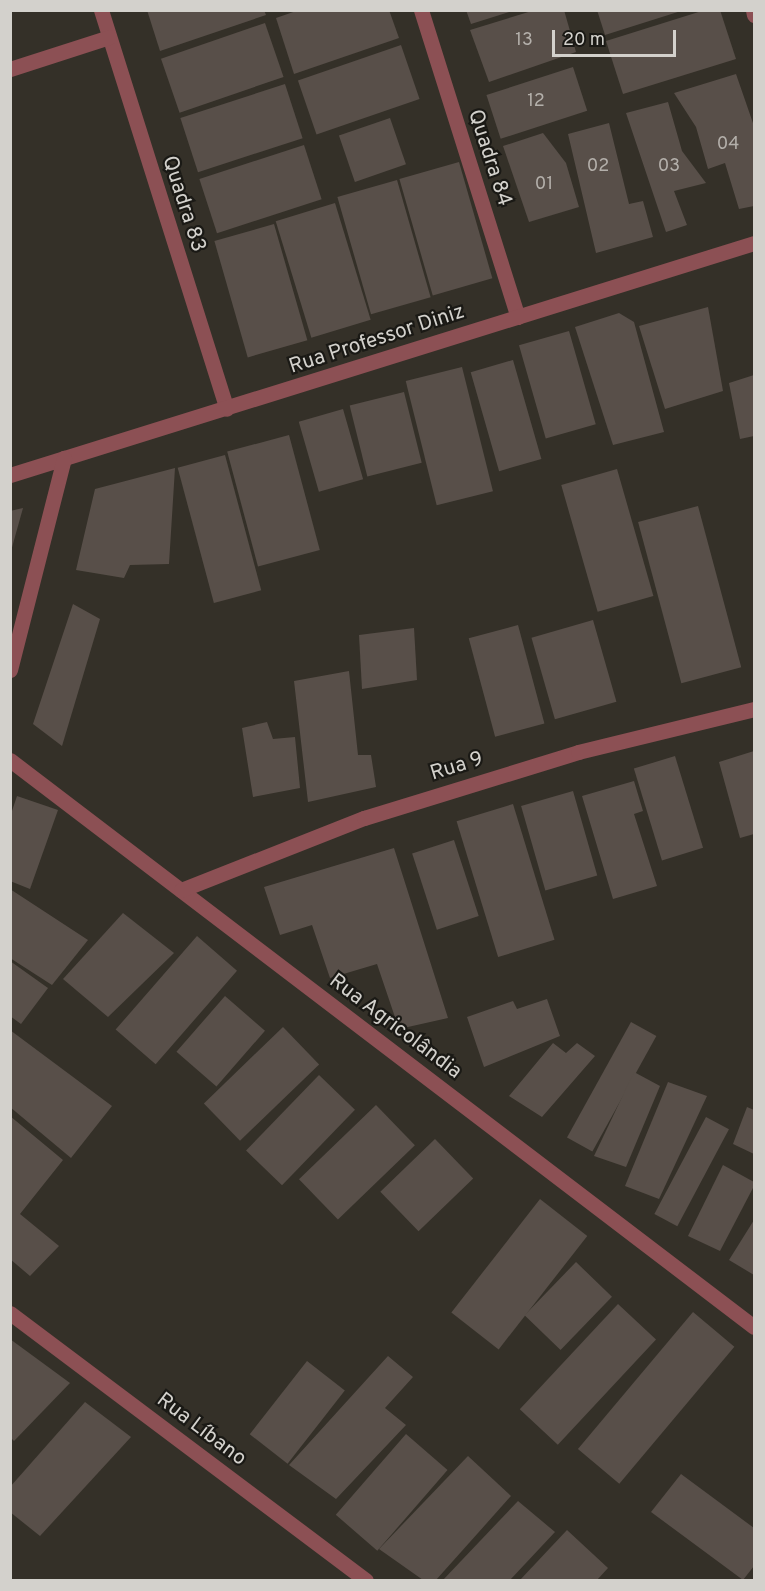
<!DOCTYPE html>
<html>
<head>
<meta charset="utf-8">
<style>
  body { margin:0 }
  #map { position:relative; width:765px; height:1591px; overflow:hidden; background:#343028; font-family:Overpass,sans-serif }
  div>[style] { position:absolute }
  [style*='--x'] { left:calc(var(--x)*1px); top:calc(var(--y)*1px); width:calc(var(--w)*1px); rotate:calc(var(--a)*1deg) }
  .building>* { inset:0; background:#584f49; transform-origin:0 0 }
  .minor>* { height:15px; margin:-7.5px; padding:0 7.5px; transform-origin:7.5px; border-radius:7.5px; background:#8c5054 }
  span { translate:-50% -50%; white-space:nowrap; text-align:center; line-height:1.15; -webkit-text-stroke:4.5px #1a1915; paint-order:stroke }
  .number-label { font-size:18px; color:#b4b0ab }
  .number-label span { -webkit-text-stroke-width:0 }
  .street-label { font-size:21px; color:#d3d1cc }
  .frame { position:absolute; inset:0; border:12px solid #d3d1cc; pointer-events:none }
  .scale { position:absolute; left:552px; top:30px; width:124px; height:27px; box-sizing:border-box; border:3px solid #d3d1cc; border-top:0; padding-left:8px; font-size:18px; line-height:21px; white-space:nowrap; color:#d3d1cc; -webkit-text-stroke:4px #1a1915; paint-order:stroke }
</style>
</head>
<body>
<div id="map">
  <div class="building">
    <div style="clip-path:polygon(147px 10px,264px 10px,266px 15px,160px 51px)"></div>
    <div style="clip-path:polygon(299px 10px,389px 10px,399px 38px,294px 74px,276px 18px)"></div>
    <div style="clip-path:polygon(466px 10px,512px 10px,512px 11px,471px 24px)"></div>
    <div style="clip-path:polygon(535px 10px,564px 10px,576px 52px,489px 82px,470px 30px)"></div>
    <div style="clip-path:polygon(597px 10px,681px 10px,681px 11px,605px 35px)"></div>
    <div style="clip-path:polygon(705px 10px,720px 10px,736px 59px,623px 94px,606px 41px)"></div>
    <div style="left:265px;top:23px;width:57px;height:110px;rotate:71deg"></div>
    <div style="left:401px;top:45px;width:57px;height:109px;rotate:71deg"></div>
    <div style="left:573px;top:67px;width:46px;height:91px;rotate:72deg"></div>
    <div style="clip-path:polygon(736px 74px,754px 126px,754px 206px,739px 209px,725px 163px,708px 169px,696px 127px,674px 93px)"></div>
    <div style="left:285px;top:84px;width:57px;height:110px;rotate:72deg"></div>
    <div style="clip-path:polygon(668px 102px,682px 151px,706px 183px,674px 191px,687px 225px,666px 232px,626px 113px)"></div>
    <div style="left:390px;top:118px;width:49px;height:54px;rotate:71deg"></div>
    <div style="clip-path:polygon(609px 123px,629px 204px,643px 201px,653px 237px,596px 253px,568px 134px)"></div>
    <div style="clip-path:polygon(543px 133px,566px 163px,579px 207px,529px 222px,503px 146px)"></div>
    <div style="left:304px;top:145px;width:57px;height:110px;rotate:72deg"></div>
    <div style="left:459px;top:162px;width:121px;height:62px;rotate:74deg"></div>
    <div style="left:397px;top:180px;width:122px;height:62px;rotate:74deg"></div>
    <div style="left:335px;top:203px;width:122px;height:62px;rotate:73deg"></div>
    <div style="left:274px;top:224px;width:121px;height:62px;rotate:74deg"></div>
    <div style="clip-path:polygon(708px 307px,723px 391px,665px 409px,639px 326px)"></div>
    <div style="clip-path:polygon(619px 313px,634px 322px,664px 432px,613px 445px,575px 327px)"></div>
    <div style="left:569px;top:331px;width:97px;height:52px;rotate:74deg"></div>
    <div style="left:513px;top:360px;width:103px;height:44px;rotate:74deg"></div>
    <div style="left:462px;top:367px;width:128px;height:58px;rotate:76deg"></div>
    <div style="clip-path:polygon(754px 375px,754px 436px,740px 439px,729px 383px)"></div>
    <div style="left:404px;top:392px;width:73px;height:56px;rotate:76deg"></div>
    <div style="left:343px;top:409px;width:73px;height:46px;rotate:74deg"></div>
    <div style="left:289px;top:435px;width:119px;height:64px;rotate:75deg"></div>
    <div style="left:225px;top:455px;width:140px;height:49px;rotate:75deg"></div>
    <div style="clip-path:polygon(175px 468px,169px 564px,130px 565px,124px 578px,76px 570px,95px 489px)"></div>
    <div style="left:617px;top:469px;width:132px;height:58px;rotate:74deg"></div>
    <div style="left:698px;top:506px;width:167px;height:62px;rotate:75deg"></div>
    <div style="clip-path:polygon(23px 508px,11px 551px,10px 551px,10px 511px)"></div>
    <div style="clip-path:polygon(73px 604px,100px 619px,62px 746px,33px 724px)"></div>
    <div style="left:593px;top:620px;width:85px;height:64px;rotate:74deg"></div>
    <div style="left:518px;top:625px;width:102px;height:51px;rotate:75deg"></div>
    <div style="clip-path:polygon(414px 628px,417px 680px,362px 689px,359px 635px)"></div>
    <div style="clip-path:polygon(349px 671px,358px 755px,371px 755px,376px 787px,308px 802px,294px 681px)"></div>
    <div style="clip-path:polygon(267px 722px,273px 739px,295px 737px,300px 788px,253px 797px,242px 728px)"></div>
    <div style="clip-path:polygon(754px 751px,754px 834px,740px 838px,719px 762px)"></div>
    <div style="left:675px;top:756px;width:96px;height:43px;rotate:73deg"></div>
    <div style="clip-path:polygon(634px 781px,643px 811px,634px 814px,657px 886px,613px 899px,582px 796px)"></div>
    <div style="left:573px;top:791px;width:88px;height:54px;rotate:74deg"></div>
    <div style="clip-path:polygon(17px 796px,58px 810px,30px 889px,10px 881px,10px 817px)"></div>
    <div style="left:513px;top:804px;width:142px;height:59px;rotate:73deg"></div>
    <div style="left:454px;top:840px;width:80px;height:44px;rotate:72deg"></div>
    <div style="clip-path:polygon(394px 848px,448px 1018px,399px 1029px,377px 964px,330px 978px,312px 925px,280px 935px,264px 887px)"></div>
    <div style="clip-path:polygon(10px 889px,88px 940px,52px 985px,10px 958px)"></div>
    <div style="clip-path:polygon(123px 913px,174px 953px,108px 1017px,63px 979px)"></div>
    <div style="left:197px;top:936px;width:53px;height:124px;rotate:41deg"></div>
    <div style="clip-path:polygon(10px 961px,48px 988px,21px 1024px,10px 1016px)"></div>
    <div style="left:225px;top:996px;width:53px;height:74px;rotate:41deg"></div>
    <div style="clip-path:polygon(547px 999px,560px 1036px,484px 1067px,467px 1017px,513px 1001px,517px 1009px)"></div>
    <div style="left:631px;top:1022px;width:29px;height:132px;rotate:29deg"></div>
    <div style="left:283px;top:1027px;width:52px;height:110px;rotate:46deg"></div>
    <div style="clip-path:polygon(10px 1030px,112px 1106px,71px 1158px,10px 1107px)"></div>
    <div style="clip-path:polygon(553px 1043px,566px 1053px,577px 1043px,595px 1056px,542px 1117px,509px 1096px)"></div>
    <div style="clip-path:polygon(634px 1072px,660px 1086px,626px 1167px,594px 1156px)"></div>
    <div style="left:319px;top:1075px;width:50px;height:105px;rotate:44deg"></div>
    <div style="clip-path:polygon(668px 1082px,707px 1096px,659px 1199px,625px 1186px)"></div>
    <div style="left:376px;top:1105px;width:56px;height:107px;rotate:46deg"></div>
    <div style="clip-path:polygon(747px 1107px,754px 1110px,754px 1154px,733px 1144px)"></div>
    <div style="clip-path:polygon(10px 1116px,63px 1160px,20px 1214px,59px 1246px,30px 1276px,10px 1259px)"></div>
    <div style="left:706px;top:1117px;width:26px;height:110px;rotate:28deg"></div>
    <div style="left:435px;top:1139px;width:55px;height:76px;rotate:46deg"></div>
    <div style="clip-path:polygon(723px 1165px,754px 1182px,754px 1186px,720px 1251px,688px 1236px)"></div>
    <div style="left:540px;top:1199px;width:60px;height:144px;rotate:38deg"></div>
    <div style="clip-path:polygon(754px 1220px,754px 1275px,729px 1260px)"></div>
    <div style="left:576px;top:1262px;width:50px;height:74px;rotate:44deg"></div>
    <div style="left:618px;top:1304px;width:52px;height:144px;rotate:43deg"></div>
    <div style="left:693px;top:1312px;width:54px;height:179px;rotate:40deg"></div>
    <div style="clip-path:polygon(10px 1339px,70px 1383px,14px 1441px,10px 1437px)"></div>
    <div style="clip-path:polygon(388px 1356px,413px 1377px,385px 1408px,406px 1425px,336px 1499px,289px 1465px)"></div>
    <div style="left:307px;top:1361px;width:48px;height:93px;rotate:38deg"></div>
    <div style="clip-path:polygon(85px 1402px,131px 1437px,40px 1536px,10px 1512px,10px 1487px)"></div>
    <div style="left:406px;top:1434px;width:55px;height:107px;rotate:41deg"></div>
    <div style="clip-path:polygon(468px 1456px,511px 1496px,436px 1580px,423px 1580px,379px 1549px)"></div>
    <div style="clip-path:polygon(681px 1474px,754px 1528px,754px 1566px,743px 1580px,651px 1512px)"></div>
    <div style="clip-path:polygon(518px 1501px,555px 1532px,510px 1580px,443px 1580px)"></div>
    <div style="clip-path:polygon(567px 1530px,608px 1568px,597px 1580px,520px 1580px)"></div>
  </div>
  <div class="minor">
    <div style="--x:101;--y:10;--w:418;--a:72.5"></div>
    <div style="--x:421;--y:10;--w:322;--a:72.5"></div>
    <div style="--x:753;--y:10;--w:5;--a:79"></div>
    <div style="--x:10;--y:69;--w:104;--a:-17.9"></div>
    <div style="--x:10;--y:475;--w:779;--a:-17.32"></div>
    <div style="--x:10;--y:670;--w:219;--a:-75.7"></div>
    <div style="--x:10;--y:760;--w:935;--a:37.31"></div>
    <div style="--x:181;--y:890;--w:197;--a:-21.5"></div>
    <div style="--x:364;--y:818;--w:224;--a:-17.1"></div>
    <div style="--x:578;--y:752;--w:181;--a:-13.7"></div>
    <div style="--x:10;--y:1313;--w:445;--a:36.9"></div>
  </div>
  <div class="number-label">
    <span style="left:524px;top:41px">13</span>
    <span style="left:536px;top:102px">12</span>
    <span style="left:728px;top:145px">04</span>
    <span style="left:598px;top:167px">02</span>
    <span style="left:669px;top:167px">03</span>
    <span style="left:544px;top:185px">01</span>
  </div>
  <div class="street-label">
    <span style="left:489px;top:158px;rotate:72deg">Quadra 84</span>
    <span style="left:183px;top:204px;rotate:72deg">Quadra 83</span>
    <span style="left:377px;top:340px;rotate:-18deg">Rua Professor Diniz</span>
    <span style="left:457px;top:767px;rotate:-17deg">Rua 9</span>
    <span style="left:395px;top:1027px;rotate:37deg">Rua Agricolândia</span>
    <span style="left:201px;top:1430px;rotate:37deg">Rua Líbano</span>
  </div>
  <div class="frame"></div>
  <div class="scale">20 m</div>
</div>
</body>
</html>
